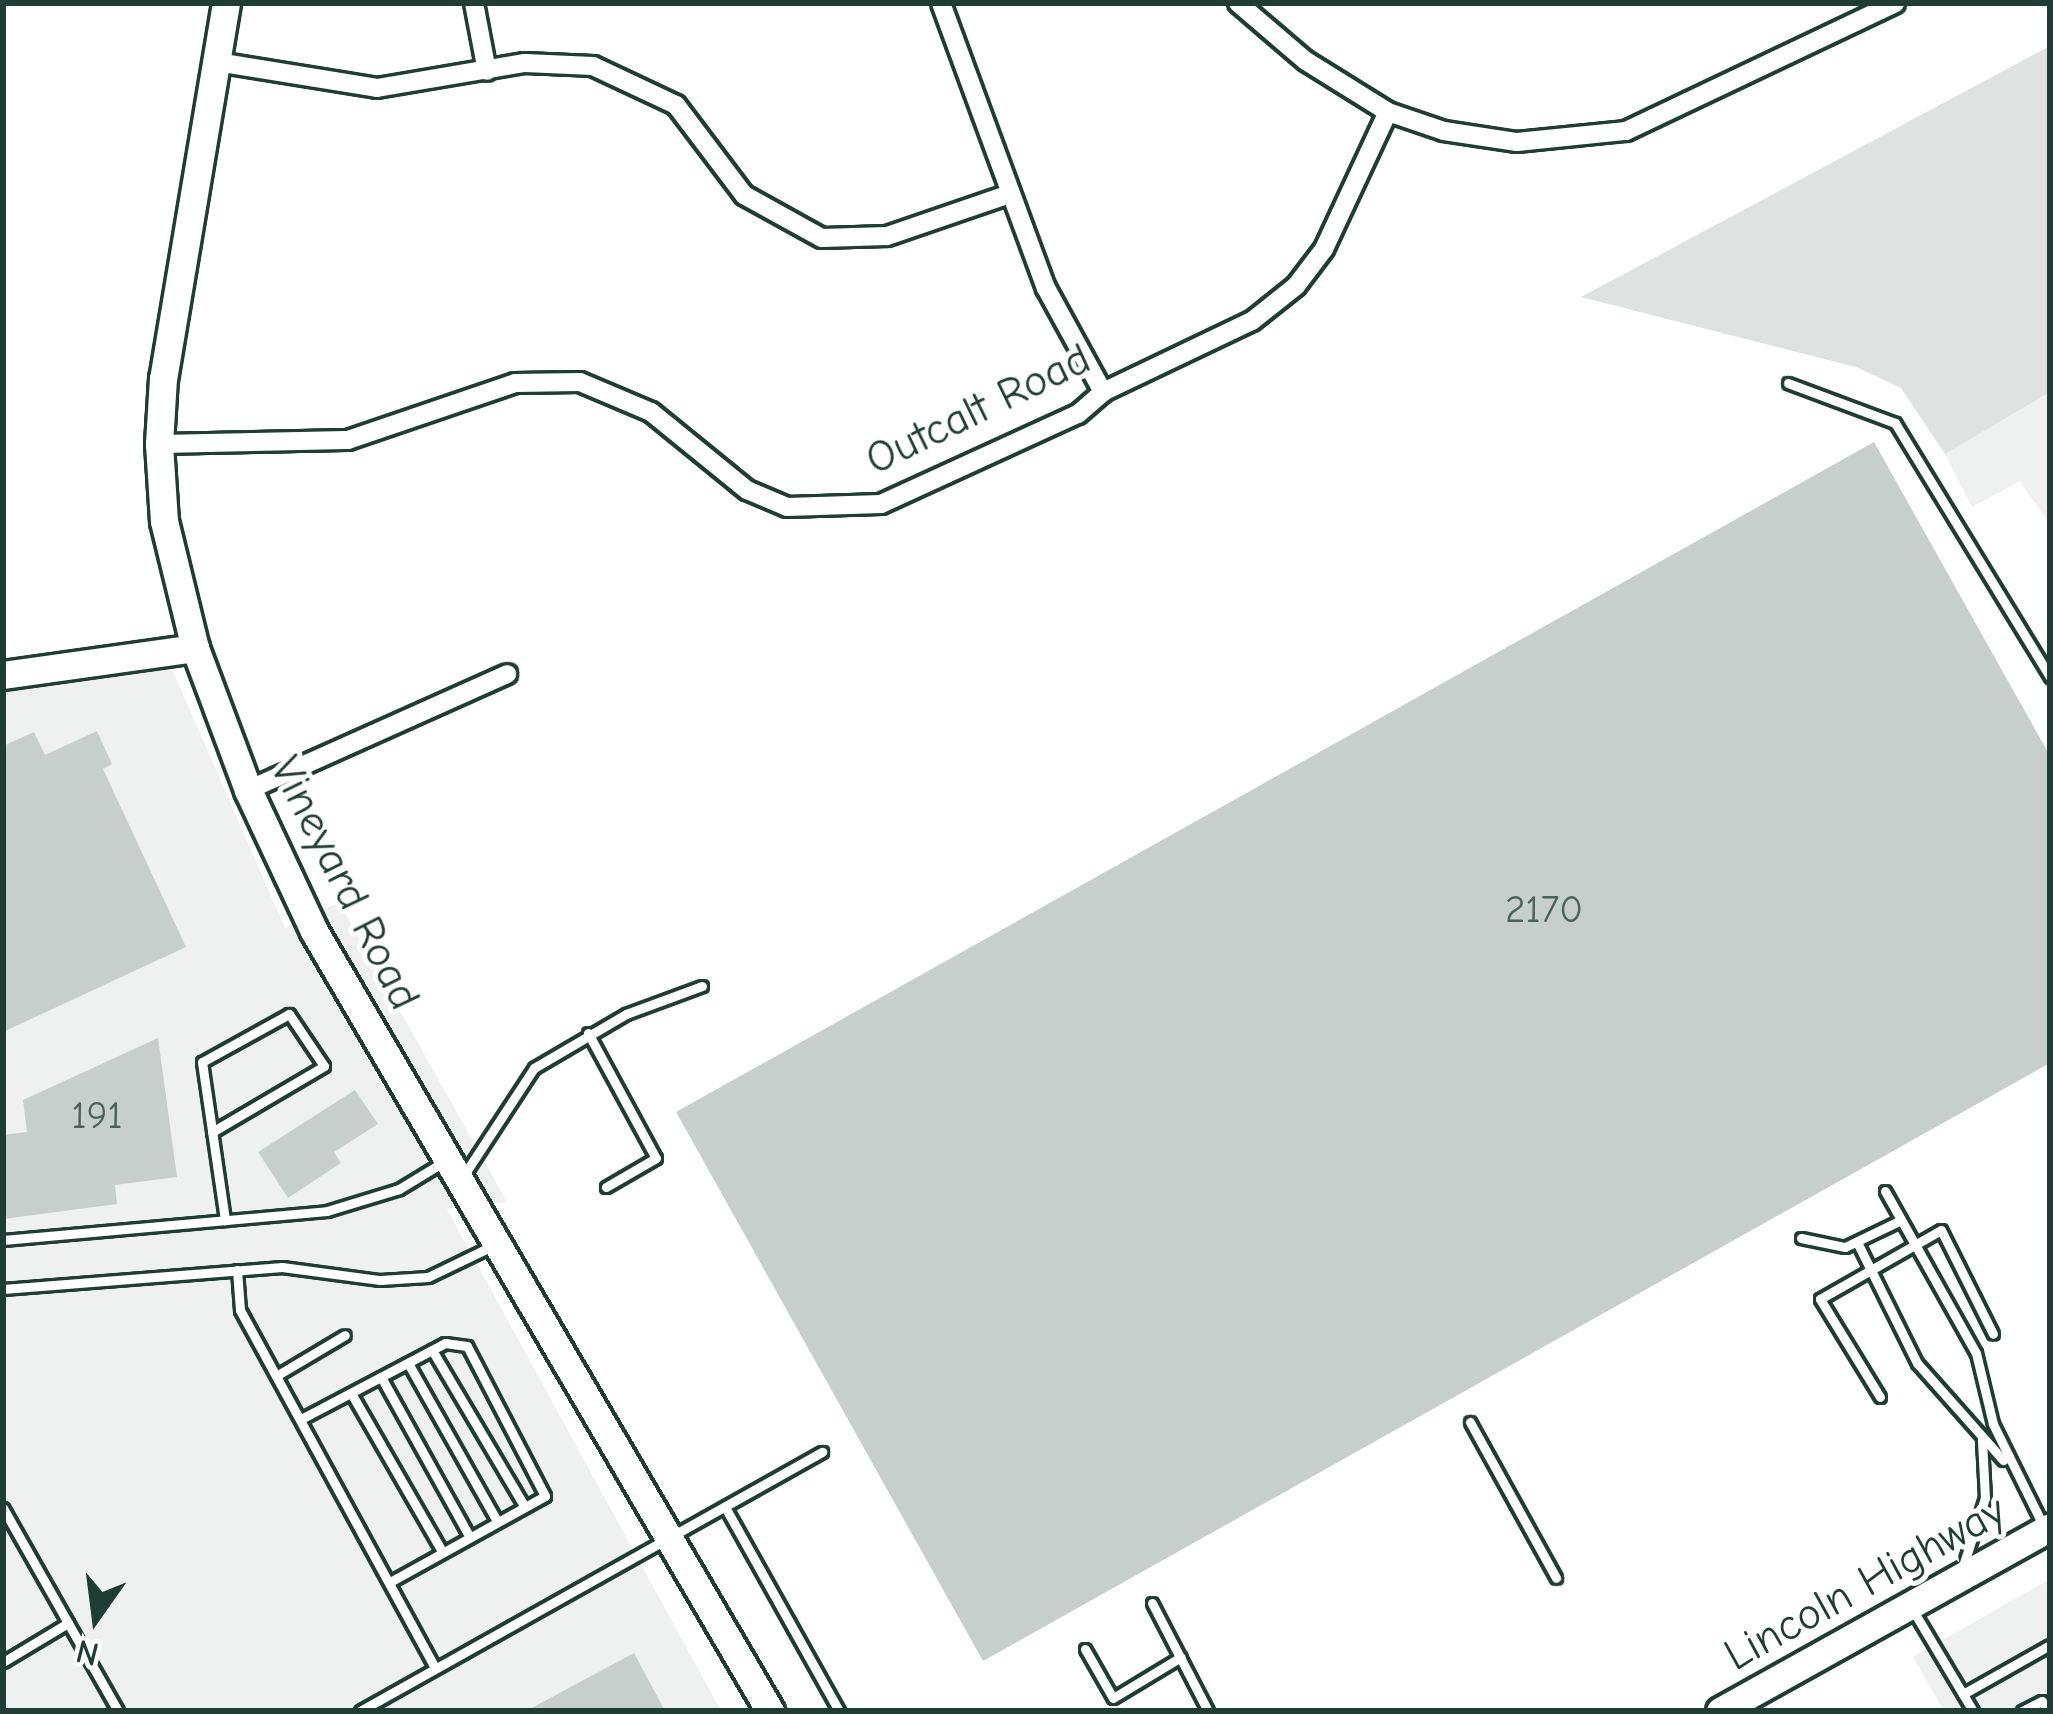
<!DOCTYPE html>
<html>
<head>
<meta charset="utf-8">
<style>
  body { margin:0 }
  #map { position:relative; width:2053px; height:1714px; overflow:hidden; background:#fff; font-family:"Comic Neue",sans-serif }
  div>[style] { position:absolute }
  [style*='--x'] { left:calc(var(--x)*1px); top:calc(var(--y)*1px); width:calc(var(--w)*1px); rotate:calc(var(--a)*1deg) }
  .built>* { inset:0; background:#eef1f0 }
  .green>* { inset:0; background:#dee3e2 }
  .building>* { inset:0; background:#c7cfcc }
  .roads { filter:drop-shadow(3px 0 #1f3d34) drop-shadow(-3px 0 #1f3d34) drop-shadow(0 3px #1f3d34) drop-shadow(0 -3px #1f3d34) }
  .lane>* { height:9px; margin:-4.5px; padding:0 4.5px; transform-origin:4.5px; border-radius:4.5px; background:#fff }
  .street>* { height:18px; margin:-9px; padding:0 9px; transform-origin:9px; border-radius:9px; background:#fff }
  .secondary>* { height:27px; margin:-13.5px; padding:0 13.5px; transform-origin:13.5px; border-radius:13.5px; background:#fff }
  span { translate:-50% -50%; white-space:nowrap; text-align:center; line-height:1.15; -webkit-text-stroke:10px #fff; paint-order:stroke }
  .number-label { font-size:39px; color:#49625a }
  .number-label span { -webkit-text-stroke-width:0 }
  .street-label { font-size:45px; color:#1f3d34 }
  .frame { position:absolute; inset:0; border:6px solid #1f3d34; pointer-events:none }
  .north { position:absolute; left:36px; top:1558px; width:120px; height:120px; -webkit-text-stroke:9px #fff; paint-order:stroke; rotate:194deg; font-size:33px; font-weight:700; line-height:48px; text-align:center; color:#1f3d34 }
  .north::after { content:''; display:block; margin:auto; width:42px; height:54px; background:#1f3d34; clip-path:polygon(50% 0,100% 100%,50% 72%,0 100%) }
</style>
</head>
<body>
<div id="map">
  <div class="built">
    <div style="clip-path:polygon(2050px 392px,2050px 525px,2020px 481px,1972px 507px,1945px 454px)"></div>
    <div style="clip-path:polygon(172px 669px,285px 928px,339px 902px,507px 1202px,447px 1209px,721px 1711px,3px 1711px,3px 692px)"></div>
    <div style="clip-path:polygon(2050px 1579px,2050px 1711px,1944px 1711px,1913px 1657px)"></div>
  </div>
  <div class="green">
    <div style="clip-path:polygon(2050px 46px,2050px 392px,1945px 454px,1901px 388px,1856px 367px,1581px 297px)"></div>
  </div>
  <div class="building">
    <div style="clip-path:polygon(1874px 442px,2050px 756px,2050px 1063px,983px 1661px,676px 1112px)"></div>
    <div style="clip-path:polygon(97px 731px,112px 764px,103px 769px,186px 947px,3px 1032px,3px 746px,34px 732px,45px 755px)"></div>
    <div style="clip-path:polygon(158px 1038px,177px 1177px,115px 1185px,117px 1204px,3px 1219px,3px 1135px,27px 1132px,23px 1100px)"></div>
    <div style="clip-path:polygon(355px 1090px,378px 1124px,334px 1152px,341px 1163px,288px 1198px,258px 1152px)"></div>
    <div style="clip-path:polygon(634px 1653px,665px 1711px,526px 1711px)"></div>
  </div>
  <div class="roads">
    <div class="lane">
      <div style="--x:1788;--y:383;--w:114;--a:20.5"></div>
      <div style="--x:1895;--y:423;--w:298;--a:58.6"></div>
      <div style="--x:588;--y:1033;--w:142;--a:61.5"></div>
      <div style="--x:656;--y:1158;--w:58;--a:149.9"></div>
      <div style="--x:212;--y:1132;--w:130;--a:-30.5"></div>
      <div style="--x:324;--y:1066;--w:63;--a:-123.9"></div>
      <div style="--x:289;--y:1014;--w:99;--a:151.1"></div>
      <div style="--x:202;--y:1062;--w:160;--a:81.7"></div>
      <div style="--x:462;--y:1178;--w:131;--a:-56.8"></div>
      <div style="--x:534;--y:1068;--w:107;--a:-30.4"></div>
      <div style="--x:626;--y:1014;--w:81;--a:-20.2"></div>
      <div style="--x:1885;--y:1191;--w:186;--a:60.7"></div>
      <div style="--x:1976;--y:1353;--w:73;--a:76.5"></div>
      <div style="--x:1993;--y:1424;--w:113;--a:63.7"></div>
      <div style="--x:1801;--y:1238;--w:45;--a:11.6"></div>
      <div style="--x:1845;--y:1247;--w:62;--a:-25.7"></div>
      <div style="--x:3;--y:1240;--w:325;--a:-5.1"></div>
      <div style="--x:327;--y:1211;--w:75;--a:-17"></div>
      <div style="--x:399;--y:1189;--w:54;--a:-31.3"></div>
      <div style="--x:1858;--y:1244;--w:133;--a:63.6"></div>
      <div style="--x:1917;--y:1363;--w:130;--a:48.4"></div>
      <div style="--x:237;--y:1270;--w:40;--a:85.7"></div>
      <div style="--x:240;--y:1310;--w:407;--a:61.4"></div>
      <div style="--x:3;--y:1289;--w:280;--a:-4.5"></div>
      <div style="--x:282;--y:1267;--w:99;--a:7.6"></div>
      <div style="--x:380;--y:1280;--w:48;--a:-3.6"></div>
      <div style="--x:428;--y:1277;--w:71;--a:-25.8"></div>
      <div style="--x:432;--y:1350;--w:182;--a:59.4"></div>
      <div style="--x:408;--y:1363;--w:181;--a:60.6"></div>
      <div style="--x:276;--y:1376;--w:80;--a:-30.7"></div>
      <div style="--x:381;--y:1377;--w:182;--a:61"></div>
      <div style="--x:351;--y:1393;--w:182;--a:60.1"></div>
      <div style="--x:1880;--y:1397;--w:115;--a:-121.5"></div>
      <div style="--x:1820;--y:1299;--w:139;--a:-29.7"></div>
      <div style="--x:1941;--y:1230;--w:116;--a:63.4"></div>
      <div style="--x:301;--y:1419;--w:163;--a:-27.8"></div>
      <div style="--x:445;--y:1343;--w:22;--a:8"></div>
      <div style="--x:467;--y:1346;--w:169;--a:62.5"></div>
      <div style="--x:545;--y:1496;--w:177;--a:151"></div>
      <div style="--x:1470;--y:1422;--w:178;--a:61.1"></div>
      <div style="--x:725;--y:1507;--w:234;--a:60.8"></div>
      <div style="--x:3;--y:1508;--w:132;--a:60.5"></div>
      <div style="--x:1962;--y:1569;--w:75;--a:-72.1"></div>
      <div style="--x:1985;--y:1498;--w:58;--a:-93"></div>
      <div style="--x:1152;--y:1603;--w:122;--a:62.6"></div>
      <div style="--x:1911;--y:1607;--w:121;--a:59.2"></div>
      <div style="--x:1085;--y:1649;--w:56;--a:60.3"></div>
      <div style="--x:1113;--y:1698;--w:79;--a:-31.1"></div>
      <div style="--x:3;--y:1662;--w:76;--a:-31"></div>
      <div style="--x:68;--y:1623;--w:101;--a:60.4"></div>
      <div style="--x:1963;--y:1694;--w:100;--a:-29.4"></div>
      <div style="--x:360;--y:1711;--w:530;--a:-29.28"></div>
      <div style="--x:2022;--y:1711;--w:22;--a:-27"></div>
      <div style="--x:2042;--y:1701;--w:12;--a:59"></div>
    </div>
    <div class="street">
      <div style="--x:474;--y:3;--w:69;--a:79.2"></div>
      <div style="--x:941;--y:3;--w:304;--a:69.8"></div>
      <div style="--x:1046;--y:288;--w:119;--a:61.3"></div>
      <div style="--x:1238;--y:3;--w:89;--a:40.5"></div>
      <div style="--x:1306;--y:61;--w:97;--a:31.9"></div>
      <div style="--x:1388;--y:112;--w:59;--a:18.7"></div>
      <div style="--x:1444;--y:131;--w:74;--a:8.6"></div>
      <div style="--x:1517;--y:142;--w:110;--a:-5.8"></div>
      <div style="--x:1626;--y:131;--w:298;--a:-25.4"></div>
      <div style="--x:217;--y:62;--w:162;--a:9.2"></div>
      <div style="--x:377;--y:88;--w:150;--a:-9.6"></div>
      <div style="--x:525;--y:63;--w:68;--a:2.5"></div>
      <div style="--x:593;--y:66;--w:92;--a:25.2"></div>
      <div style="--x:676;--y:105;--w:113;--a:52.9"></div>
      <div style="--x:744;--y:195;--w:89;--a:28.9"></div>
      <div style="--x:822;--y:238;--w:65;--a:-1.8"></div>
      <div style="--x:887;--y:236;--w:130;--a:-18.9"></div>
      <div style="--x:159;--y:444;--w:189;--a:-1.2"></div>
      <div style="--x:348;--y:440;--w:176;--a:-18.8"></div>
      <div style="--x:515;--y:383;--w:65;--a:-0.9"></div>
      <div style="--x:580;--y:382;--w:77;--a:22.9"></div>
      <div style="--x:651;--y:412;--w:124;--a:39.1"></div>
      <div style="--x:747;--y:490;--w:43;--a:23"></div>
      <div style="--x:787;--y:507;--w:94;--a:-1.8"></div>
      <div style="--x:881;--y:504;--w:217;--a:-24.6"></div>
      <div style="--x:1078;--y:414;--w:33;--a:-41"></div>
      <div style="--x:1103;--y:392;--w:165;--a:-25.5"></div>
      <div style="--x:1252;--y:321;--w:56;--a:-38.5"></div>
      <div style="--x:1296;--y:286;--w:46;--a:-52.9"></div>
      <div style="--x:1324;--y:249;--w:151;--a:-65"></div>
      <div style="--x:248;--y:790;--w:284;--a:-24.1"></div>
    </div>
    <div class="secondary">
      <div style="--x:226;--y:3;--w:380;--a:99.5"></div>
      <div style="--x:163;--y:378;--w:66;--a:93.5"></div>
      <div style="--x:159;--y:444;--w:77;--a:86.3"></div>
      <div style="--x:164;--y:521;--w:131;--a:76.3"></div>
      <div style="--x:195;--y:648;--w:152;--a:69.5"></div>
      <div style="--x:248;--y:790;--w:156;--a:64.9"></div>
      <div style="--x:314;--y:931;--w:904;--a:59.69"></div>
      <div style="--x:3;--y:675;--w:194;--a:-8"></div>
      <div style="--x:1720;--y:1711;--w:378;--a:-29.1"></div>
    </div>
  </div>
  <div class="number-label">
    <span style="left:1544px;top:910px">2170</span>
    <span style="left:97px;top:1116px">191</span>
  </div>
  <div class="street-label">
    <span style="left:978px;top:409px;rotate:-26deg">Outcalt Road</span>
    <span style="left:345px;top:883px;rotate:63deg">Vineyard Road</span>
    <span style="left:1865px;top:1583px;rotate:-29deg">Lincoln Highway</span>
  </div>
  <div class="frame"></div>
  <div class="north">N</div>
</div>
</body>
</html>
